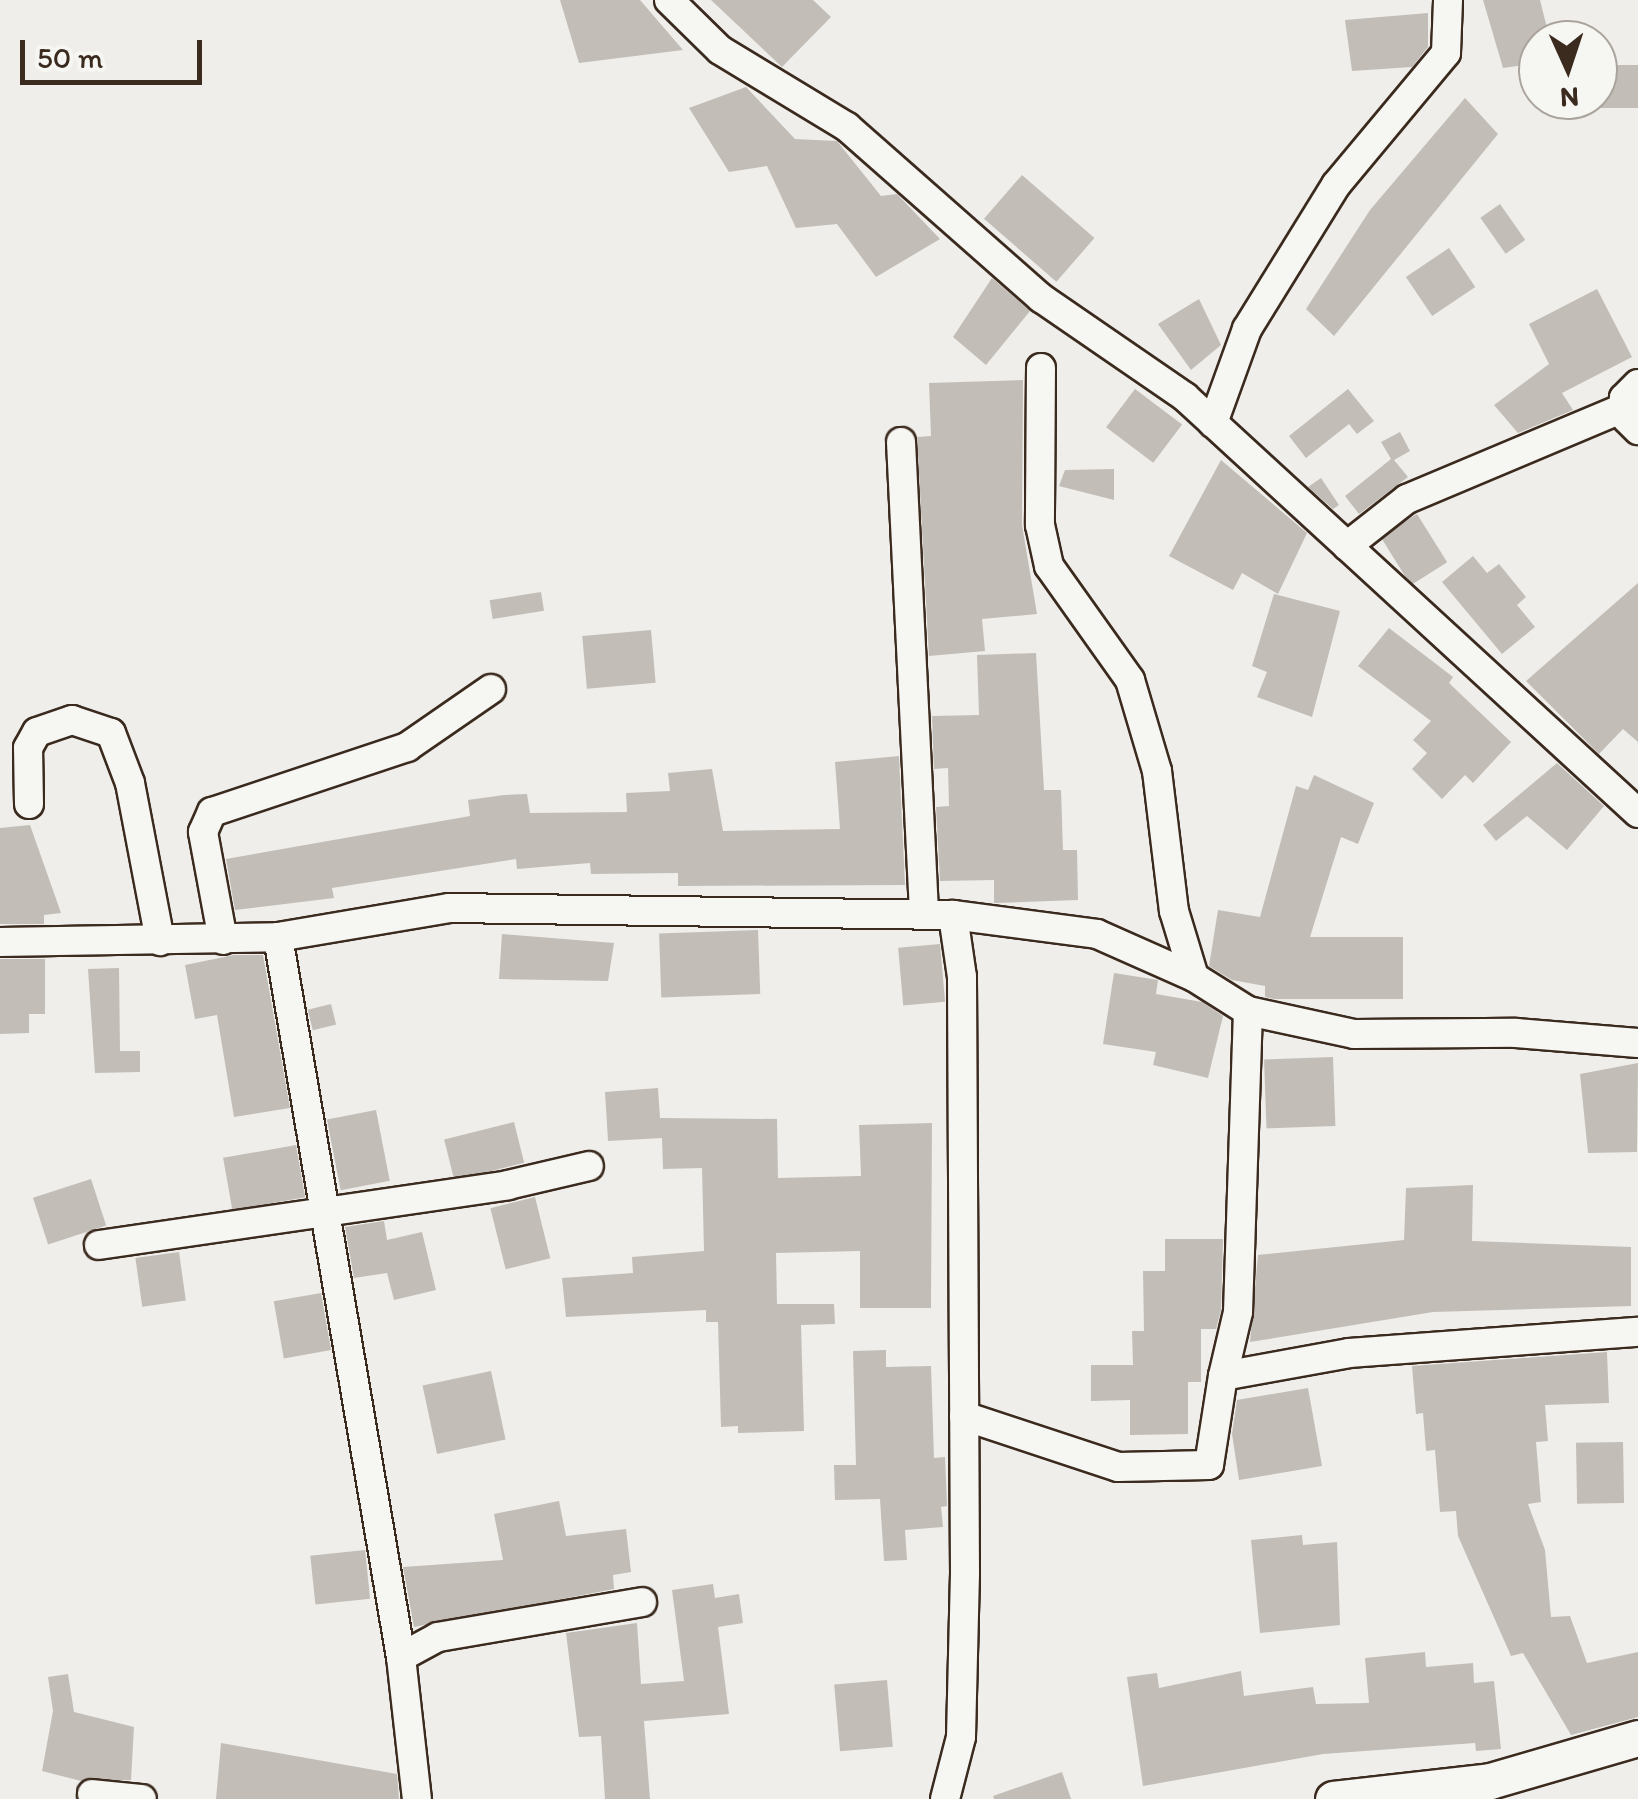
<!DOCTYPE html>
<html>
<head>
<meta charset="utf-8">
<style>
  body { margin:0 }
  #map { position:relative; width:1638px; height:1799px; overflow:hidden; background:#efeeea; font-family:Itim,sans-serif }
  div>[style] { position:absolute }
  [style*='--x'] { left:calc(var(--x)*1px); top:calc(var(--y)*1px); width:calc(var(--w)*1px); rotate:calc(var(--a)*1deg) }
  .building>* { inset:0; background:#c2bdb7; transform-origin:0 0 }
  .roads { filter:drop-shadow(2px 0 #3b2a1e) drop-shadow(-2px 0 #3b2a1e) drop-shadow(0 2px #3b2a1e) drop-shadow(0 -2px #3b2a1e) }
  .minor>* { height:28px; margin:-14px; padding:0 14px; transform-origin:14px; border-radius:14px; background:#f6f6f2 }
  .tertiary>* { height:35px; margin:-17.5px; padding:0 17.5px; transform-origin:17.5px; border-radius:17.5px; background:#f6f6f2 }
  span { translate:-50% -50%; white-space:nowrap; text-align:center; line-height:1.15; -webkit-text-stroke:8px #f6f6f2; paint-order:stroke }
  .north { position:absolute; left:1518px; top:20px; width:100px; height:100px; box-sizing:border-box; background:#f6f6f2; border:2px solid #aba49d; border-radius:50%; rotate:177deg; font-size:28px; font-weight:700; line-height:40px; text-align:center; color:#3b2a1e }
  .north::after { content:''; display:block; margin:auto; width:35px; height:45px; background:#3b2a1e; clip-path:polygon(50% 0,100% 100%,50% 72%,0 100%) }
  .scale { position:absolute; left:20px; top:40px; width:182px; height:45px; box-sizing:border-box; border:5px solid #3b2a1e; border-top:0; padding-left:12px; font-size:30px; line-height:35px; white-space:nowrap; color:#3b2a1e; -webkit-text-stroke:8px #f6f6f2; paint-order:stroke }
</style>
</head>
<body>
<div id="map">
  <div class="building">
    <div style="clip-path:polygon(560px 0,640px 0,683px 50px,579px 63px)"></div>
    <div style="clip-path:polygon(711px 0,813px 0,831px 17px,782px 67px)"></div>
    <div style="clip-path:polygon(1483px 0,1540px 0,1550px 40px,1538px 40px,1538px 63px,1503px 68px)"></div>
    <div style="clip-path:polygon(1428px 13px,1428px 47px,1412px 67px,1352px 71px,1345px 20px)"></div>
    <div style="left:1638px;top:65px;width:43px;height:40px;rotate:90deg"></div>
    <div style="clip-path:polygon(746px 87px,795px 139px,837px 141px,881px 196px,897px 194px,940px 239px,876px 277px,837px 224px,796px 228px,767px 166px,729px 172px,689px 108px)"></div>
    <div style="clip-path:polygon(1465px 98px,1498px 134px,1334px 336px,1306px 309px,1370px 210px)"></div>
    <div style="left:1022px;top:175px;width:96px;height:58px;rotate:41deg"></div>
    <div style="left:1500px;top:204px;width:44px;height:24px;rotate:55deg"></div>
    <div style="left:1449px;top:248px;width:47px;height:52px;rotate:56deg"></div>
    <div style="clip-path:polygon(992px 278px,1030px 311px,986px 365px,953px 337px)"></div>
    <div style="clip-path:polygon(1597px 289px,1632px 357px,1562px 393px,1573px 410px,1518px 433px,1494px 405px,1549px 364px,1529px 324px)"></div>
    <div style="clip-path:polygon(1199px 299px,1221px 345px,1191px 370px,1158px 324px)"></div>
    <div style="clip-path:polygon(1023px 380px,1022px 525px,1037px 614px,982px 619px,985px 651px,929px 656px,917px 437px,931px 436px,929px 383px)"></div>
    <div style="left:1135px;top:389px;width:59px;height:48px;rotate:37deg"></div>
    <div style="clip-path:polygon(1348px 389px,1374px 421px,1357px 434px,1349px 424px,1306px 458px,1289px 436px)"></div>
    <div style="clip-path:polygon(1400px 432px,1410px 451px,1394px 460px,1408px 477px,1359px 514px,1345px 496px,1391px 459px,1381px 442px)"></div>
    <div style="clip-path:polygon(1221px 460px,1307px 533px,1278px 594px,1242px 573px,1233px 590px,1169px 556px)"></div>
    <div style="clip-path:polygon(1114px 469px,1114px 500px,1059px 486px,1065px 470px)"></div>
    <div style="clip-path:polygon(1321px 478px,1339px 505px,1333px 509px,1308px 487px)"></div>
    <div style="left:1417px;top:514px;width:57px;height:43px;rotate:58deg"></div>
    <div style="clip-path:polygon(1473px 556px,1487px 573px,1499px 564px,1526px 597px,1517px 605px,1535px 627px,1502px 654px,1442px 582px)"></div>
    <div style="clip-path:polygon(1638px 583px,1638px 742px,1623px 729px,1599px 754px,1526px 681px)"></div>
    <div style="left:541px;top:592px;width:19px;height:52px;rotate:81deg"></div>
    <div style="clip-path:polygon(1274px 594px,1340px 611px,1312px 717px,1257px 697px,1267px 672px,1252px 666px)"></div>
    <div style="clip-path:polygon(1389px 628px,1453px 677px,1449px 683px,1511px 742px,1473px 783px,1465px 775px,1442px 799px,1412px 769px,1427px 753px,1413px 740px,1431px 721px,1358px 666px)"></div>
    <div style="left:651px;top:630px;width:53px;height:69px;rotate:85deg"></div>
    <div style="clip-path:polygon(1036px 653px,1044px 790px,1061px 790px,1063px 850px,1077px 850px,1078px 900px,994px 903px,994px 880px,940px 881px,936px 807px,949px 806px,948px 768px,934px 769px,932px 716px,979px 715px,977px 655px)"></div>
    <div style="clip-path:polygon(899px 756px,905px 885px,678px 886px,678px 873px,591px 874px,590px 863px,517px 869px,516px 859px,332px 888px,334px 898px,235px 910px,226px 859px,470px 816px,468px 800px,504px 795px,527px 794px,530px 813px,627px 812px,626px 793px,670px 791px,668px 773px,712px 769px,723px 831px,840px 829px,835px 762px)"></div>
    <div style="clip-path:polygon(1557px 763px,1604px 806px,1567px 850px,1527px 816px,1496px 841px,1483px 825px)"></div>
    <div style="clip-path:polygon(1314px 775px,1374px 803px,1358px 844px,1341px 837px,1310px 937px,1403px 937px,1403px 999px,1274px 999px,1265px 997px,1265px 986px,1232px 980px,1209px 966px,1218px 910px,1260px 917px,1296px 786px,1308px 790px)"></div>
    <div style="clip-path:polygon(30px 825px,61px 913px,44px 915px,44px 924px,0 924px,0 828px)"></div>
    <div style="left:758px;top:930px;width:64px;height:99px;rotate:88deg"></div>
    <div style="clip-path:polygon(502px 934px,614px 943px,608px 981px,499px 979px)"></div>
    <div style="left:940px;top:944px;width:58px;height:42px;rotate:85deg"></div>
    <div style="clip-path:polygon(234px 955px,263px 955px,290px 1108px,234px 1117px,217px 1015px,195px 1019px,185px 965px)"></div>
    <div style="clip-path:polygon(0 959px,45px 959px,45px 1014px,29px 1014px,29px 1033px,0 1034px)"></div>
    <div style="clip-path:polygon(119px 968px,120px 1051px,140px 1051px,140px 1072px,95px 1073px,88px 969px)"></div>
    <div style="clip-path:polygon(1114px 973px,1158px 980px,1156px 994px,1202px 1002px,1223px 1016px,1208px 1078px,1153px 1065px,1156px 1052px,1103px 1044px)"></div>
    <div style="left:331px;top:1004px;width:21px;height:24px;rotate:76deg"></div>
    <div style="left:1333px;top:1057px;width:69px;height:69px;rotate:88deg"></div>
    <div style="clip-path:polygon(1638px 1063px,1637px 1152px,1588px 1153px,1580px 1074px)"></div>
    <div style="clip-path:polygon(658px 1088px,660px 1118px,777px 1119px,778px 1178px,861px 1176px,859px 1125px,932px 1123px,931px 1308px,860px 1308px,860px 1251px,776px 1253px,777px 1304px,834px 1304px,835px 1324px,801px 1325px,804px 1431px,738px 1433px,738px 1426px,721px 1427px,718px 1322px,706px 1322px,706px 1310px,566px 1317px,562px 1278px,633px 1273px,632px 1257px,704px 1251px,702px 1168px,663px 1169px,662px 1138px,608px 1141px,605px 1092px)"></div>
    <div style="left:376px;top:1110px;width:72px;height:50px;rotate:79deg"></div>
    <div style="left:514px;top:1122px;width:42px;height:72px;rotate:76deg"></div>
    <div style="left:296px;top:1145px;width:53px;height:74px;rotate:80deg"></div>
    <div style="left:91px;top:1179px;width:49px;height:61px;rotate:72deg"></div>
    <div style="clip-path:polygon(1473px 1185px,1472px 1241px,1631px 1247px,1631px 1306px,1433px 1312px,1250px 1342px,1258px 1255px,1404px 1240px,1406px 1188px)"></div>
    <div style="left:535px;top:1197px;width:63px;height:46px;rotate:76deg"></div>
    <div style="clip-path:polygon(384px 1221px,387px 1240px,422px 1232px,436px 1290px,394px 1300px,387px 1273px,354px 1278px,345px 1227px)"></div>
    <div style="clip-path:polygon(1165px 1239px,1223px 1239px,1221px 1310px,1216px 1329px,1201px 1329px,1201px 1382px,1188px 1382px,1188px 1434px,1130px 1435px,1130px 1400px,1091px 1401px,1091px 1365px,1133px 1365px,1132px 1331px,1144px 1331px,1143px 1271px,1165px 1271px)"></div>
    <div style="left:179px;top:1252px;width:49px;height:44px;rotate:82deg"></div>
    <div style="left:321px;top:1293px;width:58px;height:48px;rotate:80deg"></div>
    <div style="clip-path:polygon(886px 1350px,886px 1367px,931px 1366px,934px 1458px,945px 1457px,947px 1506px,941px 1507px,943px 1527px,905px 1530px,907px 1560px,884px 1561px,880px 1499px,835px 1500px,834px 1465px,856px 1465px,853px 1351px)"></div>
    <div style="clip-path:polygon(1607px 1352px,1609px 1403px,1545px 1405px,1548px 1441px,1536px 1442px,1541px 1502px,1528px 1504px,1545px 1550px,1551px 1617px,1570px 1616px,1587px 1663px,1638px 1652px,1638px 1717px,1571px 1735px,1523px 1653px,1511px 1656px,1458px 1536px,1456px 1511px,1440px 1512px,1435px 1450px,1426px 1451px,1423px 1413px,1416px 1414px,1412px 1366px)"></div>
    <div style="left:491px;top:1371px;width:70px;height:70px;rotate:78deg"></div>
    <div style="clip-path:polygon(1308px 1388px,1322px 1466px,1239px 1480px,1232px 1434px,1237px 1400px)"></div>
    <div style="left:1623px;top:1442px;width:61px;height:47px;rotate:89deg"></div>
    <div style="clip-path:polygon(559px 1501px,566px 1536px,626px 1529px,631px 1572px,613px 1575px,614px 1589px,414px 1627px,403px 1567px,503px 1560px,494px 1514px)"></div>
    <div style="clip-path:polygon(1302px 1535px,1303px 1545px,1337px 1542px,1340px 1625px,1260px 1633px,1251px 1540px)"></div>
    <div style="left:365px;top:1550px;width:49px;height:55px;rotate:84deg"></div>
    <div style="clip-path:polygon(713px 1584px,715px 1598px,739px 1594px,743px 1623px,718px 1627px,729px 1714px,644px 1721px,650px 1799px,605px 1799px,601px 1736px,579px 1737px,566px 1633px,637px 1623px,641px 1684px,684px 1681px,672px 1590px)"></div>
    <div style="clip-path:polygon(1425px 1652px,1426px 1667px,1473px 1663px,1474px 1683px,1494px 1681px,1501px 1749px,1476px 1751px,1475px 1743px,1323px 1754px,1143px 1786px,1127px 1677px,1157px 1673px,1159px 1688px,1241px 1671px,1244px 1696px,1313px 1687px,1316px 1704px,1369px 1703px,1365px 1658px)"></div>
    <div style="clip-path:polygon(68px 1674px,74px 1712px,134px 1727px,131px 1780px,81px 1781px,42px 1771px,53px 1711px,48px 1677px)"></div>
    <div style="left:887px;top:1680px;width:67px;height:53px;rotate:85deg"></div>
    <div style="clip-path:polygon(221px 1743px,397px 1774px,399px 1799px,216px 1799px)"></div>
    <div style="clip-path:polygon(1062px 1772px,1071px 1799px,994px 1799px,993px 1796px)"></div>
  </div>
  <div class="roads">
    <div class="minor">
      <div style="--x:669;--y:0;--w:71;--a:44.4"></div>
      <div style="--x:720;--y:50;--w:149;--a:31.2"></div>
      <div style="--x:847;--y:127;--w:259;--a:41.4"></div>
      <div style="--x:1041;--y:298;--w:175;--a:34.5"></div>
      <div style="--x:1185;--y:397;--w:615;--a:42.56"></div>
      <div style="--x:1041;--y:368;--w:157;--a:90.4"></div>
      <div style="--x:1040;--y:525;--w:42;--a:77.6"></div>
      <div style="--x:1049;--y:566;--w:140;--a:54.6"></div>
      <div style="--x:1130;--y:680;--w:95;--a:73.5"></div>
      <div style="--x:1157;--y:771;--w:141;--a:83.1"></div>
      <div style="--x:1174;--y:911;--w:69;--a:73.1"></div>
      <div style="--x:1638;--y:384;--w:20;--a:135"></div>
      <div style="--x:1624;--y:398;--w:21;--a:82"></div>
      <div style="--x:1627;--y:419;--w:16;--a:45"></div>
      <div style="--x:1213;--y:423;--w:100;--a:-70.1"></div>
      <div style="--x:1247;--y:329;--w:169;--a:-58.3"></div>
      <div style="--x:1336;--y:185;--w:172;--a:-50.2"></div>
      <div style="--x:1446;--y:53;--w:53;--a:-87.8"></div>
      <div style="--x:901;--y:442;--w:473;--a:87.2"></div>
      <div style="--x:1347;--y:546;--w:76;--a:-38.1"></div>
      <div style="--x:1407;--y:499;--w:235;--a:-22.8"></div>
      <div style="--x:29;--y:804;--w:56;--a:-91"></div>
      <div style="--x:28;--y:748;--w:18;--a:-61"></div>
      <div style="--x:37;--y:732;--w:37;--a:-19"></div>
      <div style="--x:72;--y:720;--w:41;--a:18.4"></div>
      <div style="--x:111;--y:733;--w:53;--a:69.2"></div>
      <div style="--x:130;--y:783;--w:161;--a:79.2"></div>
      <div style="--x:278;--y:937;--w:730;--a:80.31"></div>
      <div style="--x:401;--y:1657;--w:143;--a:83.6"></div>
      <div style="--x:223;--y:940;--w:110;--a:-100.5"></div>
      <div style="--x:203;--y:832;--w:22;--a:-66"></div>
      <div style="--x:212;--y:812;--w:206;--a:-18.4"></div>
      <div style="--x:407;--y:747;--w:102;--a:-34.6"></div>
      <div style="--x:0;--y:942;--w:278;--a:-1"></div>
      <div style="--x:278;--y:937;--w:173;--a:-9.6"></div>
      <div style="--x:449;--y:908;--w:504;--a:0.8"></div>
      <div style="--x:953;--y:915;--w:145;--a:7.5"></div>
      <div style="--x:1097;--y:934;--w:106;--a:23.9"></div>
      <div style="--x:1194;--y:977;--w:64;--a:32.2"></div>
      <div style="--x:1248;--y:1011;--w:108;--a:12.2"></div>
      <div style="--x:1354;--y:1034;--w:162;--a:-0.4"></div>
      <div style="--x:1516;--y:1033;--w:122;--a:4.7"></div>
      <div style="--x:99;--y:1245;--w:413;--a:-8.3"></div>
      <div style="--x:508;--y:1185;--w:83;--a:-13.2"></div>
      <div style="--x:1223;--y:1376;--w:66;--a:-76.8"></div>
      <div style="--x:1238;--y:1312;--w:301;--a:-88.1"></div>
      <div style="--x:964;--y:1416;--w:162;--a:18.3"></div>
      <div style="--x:1118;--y:1467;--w:91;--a:-1.3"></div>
      <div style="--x:1209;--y:1465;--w:90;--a:-81.1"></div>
      <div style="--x:1223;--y:1376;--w:128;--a:-10.3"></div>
      <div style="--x:1349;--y:1353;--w:290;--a:-4.2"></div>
      <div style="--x:401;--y:1657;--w:42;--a:-28.4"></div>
      <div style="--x:438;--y:1637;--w:207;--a:-9.7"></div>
      <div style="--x:92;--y:1794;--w:50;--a:5.7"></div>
      <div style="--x:945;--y:1799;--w:64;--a:-75.5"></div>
      <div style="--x:961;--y:1737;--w:164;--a:-88.6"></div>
      <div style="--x:965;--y:1573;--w:596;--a:-90.29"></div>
      <div style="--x:962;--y:977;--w:63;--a:-98.3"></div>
    </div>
    <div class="tertiary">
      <div style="--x:1333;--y:1799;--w:158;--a:-6.5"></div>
      <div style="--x:1490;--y:1781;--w:154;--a:-16.2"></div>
    </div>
  </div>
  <div class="north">N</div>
  <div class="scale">50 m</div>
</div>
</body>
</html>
